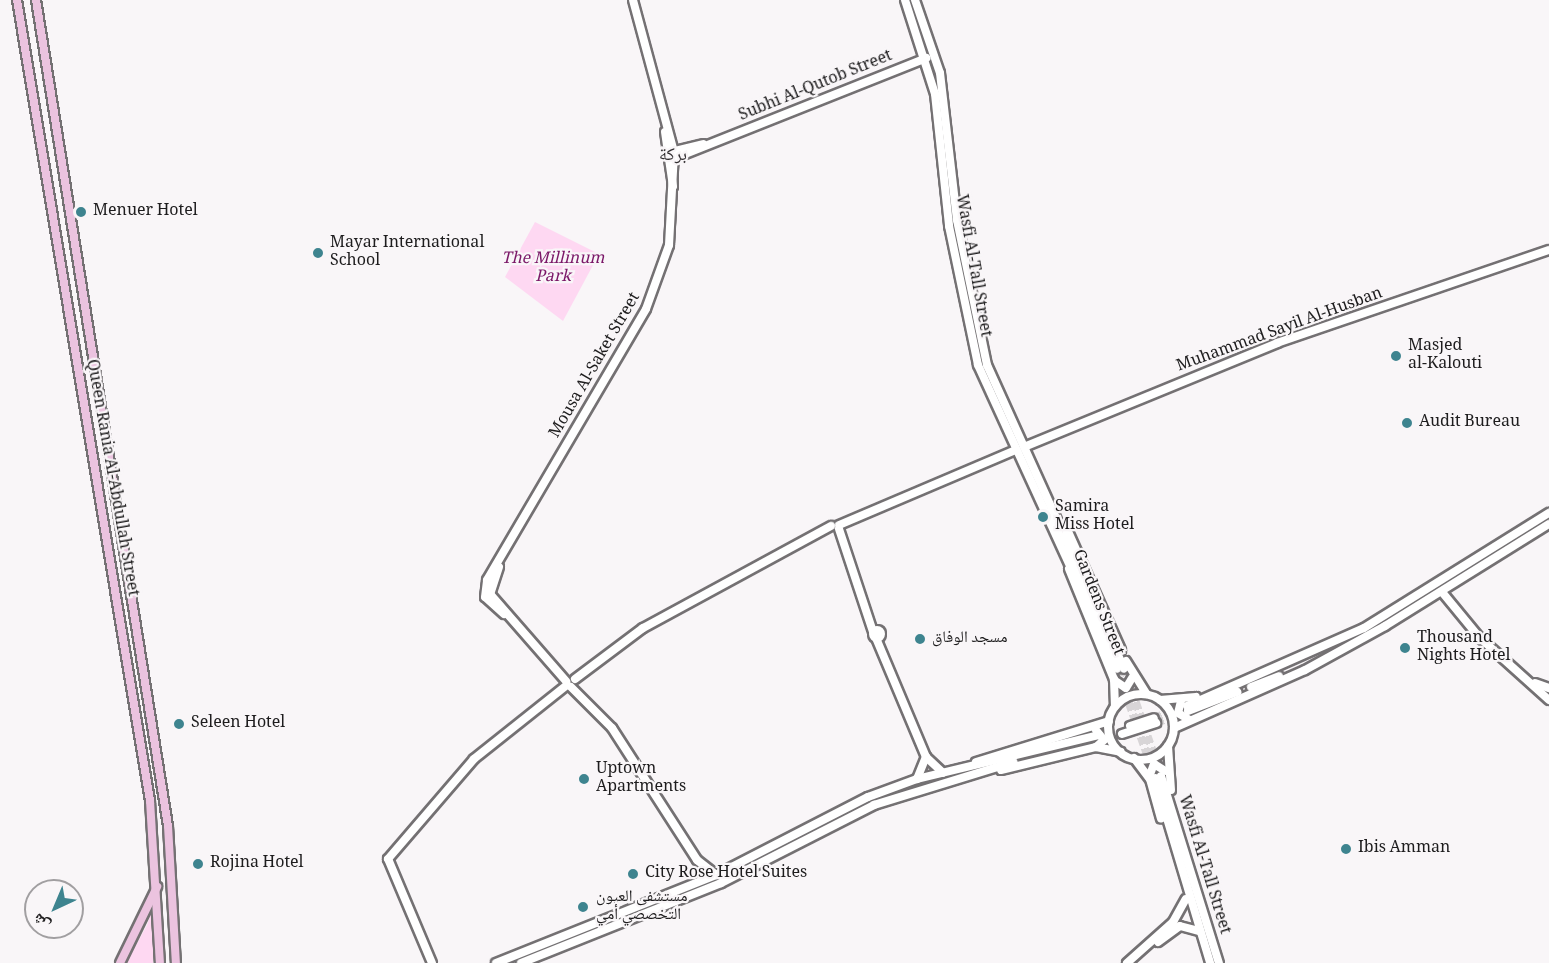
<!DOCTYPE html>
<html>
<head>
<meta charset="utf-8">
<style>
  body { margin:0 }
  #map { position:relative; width:1549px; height:963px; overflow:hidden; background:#f9f6f8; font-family:Georgia,"Noto Naskh Arabic",serif }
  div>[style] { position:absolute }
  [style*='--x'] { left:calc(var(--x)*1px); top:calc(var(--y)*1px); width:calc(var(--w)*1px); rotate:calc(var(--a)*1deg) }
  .green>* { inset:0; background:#fed8f2 }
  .secondary-tunnel>* { height:8px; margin-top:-4px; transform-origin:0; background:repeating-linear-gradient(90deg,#d8d5d7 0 8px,transparent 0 12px) }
  .roads { filter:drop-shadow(2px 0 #747173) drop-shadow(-2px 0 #747173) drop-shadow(0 2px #747173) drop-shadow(0 -2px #747173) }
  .secondary>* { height:8px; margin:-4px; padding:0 4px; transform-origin:4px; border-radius:4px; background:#fff }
  .secondary>.ring { margin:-4px; padding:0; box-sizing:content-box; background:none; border:8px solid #fff; border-radius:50% }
  .primary>* { height:8px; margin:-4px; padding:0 4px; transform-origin:4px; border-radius:4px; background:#ebc3df }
  .dots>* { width:16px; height:16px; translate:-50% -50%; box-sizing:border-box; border:3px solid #f9f6f8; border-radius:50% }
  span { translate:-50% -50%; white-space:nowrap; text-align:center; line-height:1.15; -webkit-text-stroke:4.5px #f9f6f8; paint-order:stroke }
  .street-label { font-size:16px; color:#1e1d1e }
  .poi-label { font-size:16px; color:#1e1d1e }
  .left { translate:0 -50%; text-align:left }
  .park-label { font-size:16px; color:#7b1868; font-style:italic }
  .neighbourhood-label { font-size:18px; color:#312e30 }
  .north { position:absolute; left:24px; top:879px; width:60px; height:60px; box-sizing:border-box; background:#f9f6f8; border:2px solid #a19fa1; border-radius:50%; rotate:224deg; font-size:16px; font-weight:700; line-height:24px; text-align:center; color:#1e1d1e }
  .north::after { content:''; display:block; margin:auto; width:21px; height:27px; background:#3e848f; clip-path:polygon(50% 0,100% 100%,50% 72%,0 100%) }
</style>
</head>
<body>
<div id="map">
  <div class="green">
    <div style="clip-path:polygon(535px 222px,599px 254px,563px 321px,505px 277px)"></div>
    <div style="clip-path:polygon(154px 903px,153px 963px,126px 963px,147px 925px)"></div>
  </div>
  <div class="secondary-tunnel">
    <div style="--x:1124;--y:668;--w:107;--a:70.9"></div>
    <div style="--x:1117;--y:669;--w:109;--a:70.7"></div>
    <div style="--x:1154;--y:718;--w:30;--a:-21"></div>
    <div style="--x:1156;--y:723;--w:29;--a:-20"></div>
    <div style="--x:1099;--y:740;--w:24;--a:-15"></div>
  </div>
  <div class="roads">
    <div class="secondary">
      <div style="--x:905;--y:0;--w:99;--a:72.3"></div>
      <div style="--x:935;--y:94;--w:133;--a:83.9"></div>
      <div style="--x:949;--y:226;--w:142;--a:78.2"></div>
      <div style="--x:978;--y:365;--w:334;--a:65.4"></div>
      <div style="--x:915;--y:0;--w:77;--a:71.1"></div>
      <div style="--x:940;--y:73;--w:148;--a:83.4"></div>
      <div style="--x:957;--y:220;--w:148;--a:78.3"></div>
      <div style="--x:987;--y:365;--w:333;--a:65.7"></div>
      <div style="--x:665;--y:132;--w:55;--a:81.6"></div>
      <div style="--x:671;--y:152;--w:33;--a:-14"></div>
      <div style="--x:670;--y:160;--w:276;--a:-21.7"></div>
      <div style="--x:1024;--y:447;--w:274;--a:-22.3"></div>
      <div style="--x:1277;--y:343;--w:287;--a:-18.9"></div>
      <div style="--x:839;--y:525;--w:192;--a:-23"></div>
      <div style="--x:1066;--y:527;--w:135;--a:65.9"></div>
      <div style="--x:839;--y:529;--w:108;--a:71.7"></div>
      <div style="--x:499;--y:567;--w:28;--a:108"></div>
      <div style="--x:490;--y:594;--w:116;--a:48.9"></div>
      <div style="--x:1069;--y:569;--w:119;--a:67.8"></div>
      <div style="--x:1114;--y:679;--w:27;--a:88"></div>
      <div style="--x:1442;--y:592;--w:58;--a:50.6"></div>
      <div style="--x:1479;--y:637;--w:94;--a:42"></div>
      <div style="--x:504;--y:614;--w:25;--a:-138"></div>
      <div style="--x:485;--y:597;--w:17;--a:-83"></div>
      <div style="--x:487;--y:580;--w:314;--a:-59.6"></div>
      <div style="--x:646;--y:309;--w:68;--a:-70.2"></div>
      <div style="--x:669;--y:245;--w:93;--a:-86.9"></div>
      <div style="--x:674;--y:152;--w:157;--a:-105.1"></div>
      <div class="ring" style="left:873px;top:630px;width:0;height:0"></div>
      <div style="--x:876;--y:638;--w:129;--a:67.2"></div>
      <div style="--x:926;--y:757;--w:23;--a:43"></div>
      <div style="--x:1126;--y:661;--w:39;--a:58"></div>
      <div style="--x:575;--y:679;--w:85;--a:-36.9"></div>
      <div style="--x:643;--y:628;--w:214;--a:-28.5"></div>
      <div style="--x:1114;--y:680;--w:14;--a:34"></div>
      <div style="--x:1126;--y:688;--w:12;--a:-59"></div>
      <div style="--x:1535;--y:683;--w:15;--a:20"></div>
      <div style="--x:571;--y:687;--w:58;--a:45"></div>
      <div style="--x:612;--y:728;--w:157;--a:57.2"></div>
      <div style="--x:697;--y:860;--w:24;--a:38"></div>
      <div style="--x:1251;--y:687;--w:30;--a:-21"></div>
      <div class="ring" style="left:1108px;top:694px;width:58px;height:58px"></div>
      <div style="--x:1160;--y:700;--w:36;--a:-5"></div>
      <div style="--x:1181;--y:701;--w:12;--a:104"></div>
      <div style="--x:1178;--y:713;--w:12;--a:31"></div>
      <div style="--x:1187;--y:706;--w:193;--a:-23.8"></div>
      <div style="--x:1364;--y:628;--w:218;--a:-31.9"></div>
      <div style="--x:1188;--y:711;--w:53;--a:-21.2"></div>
      <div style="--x:1130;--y:726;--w:25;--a:-18"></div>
      <div style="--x:1174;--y:728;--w:143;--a:-23.9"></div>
      <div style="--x:1305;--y:670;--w:91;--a:-28.8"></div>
      <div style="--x:1385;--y:626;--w:193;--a:-31.9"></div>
      <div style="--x:1122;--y:734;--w:36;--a:-18"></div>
      <div style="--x:1168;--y:746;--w:44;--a:86.1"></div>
      <div style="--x:1096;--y:747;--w:11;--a:-41"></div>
      <div style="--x:1104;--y:740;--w:13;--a:-129"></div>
      <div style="--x:1134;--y:758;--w:26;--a:53"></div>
      <div style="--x:1150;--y:779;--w:41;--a:74.6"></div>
      <div style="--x:976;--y:762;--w:139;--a:-17.1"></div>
      <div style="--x:1001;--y:770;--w:98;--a:-13.6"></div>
      <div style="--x:1096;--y:747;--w:25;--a:11"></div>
      <div style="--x:1161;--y:776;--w:196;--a:72.8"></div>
      <div style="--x:1149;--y:777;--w:14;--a:-69"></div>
      <div style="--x:1154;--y:764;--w:13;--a:32"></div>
      <div style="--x:1155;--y:778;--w:193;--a:73.4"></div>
      <div style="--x:917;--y:779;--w:24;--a:-68"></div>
      <div style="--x:1158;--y:942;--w:27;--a:-36"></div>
      <div style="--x:1180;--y:926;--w:20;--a:15"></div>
      <div style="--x:432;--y:963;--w:113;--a:-112.9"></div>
      <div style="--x:388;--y:859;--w:132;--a:-49.3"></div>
      <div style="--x:474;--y:759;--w:119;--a:-38.5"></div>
      <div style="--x:496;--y:963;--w:237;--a:-21.8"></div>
      <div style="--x:716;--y:875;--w:171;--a:-27.2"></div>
      <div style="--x:868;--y:797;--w:52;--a:-20.2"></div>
      <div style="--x:917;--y:779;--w:187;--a:-13.6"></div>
      <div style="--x:521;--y:963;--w:215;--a:-21.8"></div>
      <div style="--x:721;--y:883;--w:172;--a:-27"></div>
      <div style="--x:874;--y:805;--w:146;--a:-17.1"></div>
      <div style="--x:1127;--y:963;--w:62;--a:-41.7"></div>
      <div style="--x:1173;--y:922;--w:26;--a:-61"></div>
    </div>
    <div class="primary">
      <div style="--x:17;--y:0;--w:812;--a:80.57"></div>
      <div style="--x:150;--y:801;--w:162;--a:86.5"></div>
      <div style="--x:36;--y:0;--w:836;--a:80.92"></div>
      <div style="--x:168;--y:826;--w:137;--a:86.7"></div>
      <div style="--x:120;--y:963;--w:85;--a:-64"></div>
    </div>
  </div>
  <div class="dots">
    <div style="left:81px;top:212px;background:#3e848f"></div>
    <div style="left:318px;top:253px;background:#3e848f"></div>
    <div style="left:1396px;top:356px;background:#3e848f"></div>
    <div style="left:1407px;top:423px;background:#3e848f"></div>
    <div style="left:1043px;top:517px;background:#3e848f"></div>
    <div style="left:920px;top:639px;background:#3e848f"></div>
    <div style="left:1405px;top:648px;background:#3e848f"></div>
    <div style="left:179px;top:724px;background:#3e848f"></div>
    <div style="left:584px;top:779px;background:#3e848f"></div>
    <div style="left:1346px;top:849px;background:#3e848f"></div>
    <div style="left:198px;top:864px;background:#3e848f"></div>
    <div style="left:633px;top:874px;background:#3e848f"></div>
    <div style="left:583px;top:907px;background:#3e848f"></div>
  </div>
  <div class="street-label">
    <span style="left:816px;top:87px;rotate:-22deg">Subhi Al-Qutob Street</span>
    <span style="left:972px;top:266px;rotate:80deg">Wasfi Al-Tall Street</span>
    <span style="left:1280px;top:331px;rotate:-20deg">Muhammad Sayil Al-Husban</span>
    <span style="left:596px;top:366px;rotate:-60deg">Mousa Al-Saket Street</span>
    <span style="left:111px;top:478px;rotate:80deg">Queen Rania Al-Abdullah Street</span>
    <span style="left:1097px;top:603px;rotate:68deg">Gardens Street</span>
    <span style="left:1203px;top:865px;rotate:73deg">Wasfi Al-Tall Street</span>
  </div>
  <div class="poi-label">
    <span class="left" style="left:93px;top:212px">Menuer Hotel</span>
    <span class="left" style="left:330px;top:253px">Mayar International<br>School</span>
    <span class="left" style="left:1408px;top:356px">Masjed<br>al-Kalouti</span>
    <span class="left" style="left:1419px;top:423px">Audit Bureau</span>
    <span class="left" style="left:1055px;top:517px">Samira<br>Miss Hotel</span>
    <span class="left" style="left:932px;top:639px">مسجد الوفاق</span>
    <span class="left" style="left:1417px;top:648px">Thousand<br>Nights Hotel</span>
    <span class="left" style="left:191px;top:724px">Seleen Hotel</span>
    <span class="left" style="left:596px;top:779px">Uptown<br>Apartments</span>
    <span class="left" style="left:1358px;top:849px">Ibis Amman</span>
    <span class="left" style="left:210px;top:864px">Rojina Hotel</span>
    <span class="left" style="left:645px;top:874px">City Rose Hotel Suites</span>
    <span class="left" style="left:596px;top:907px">مستشفى العيون<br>التخصصي أمي</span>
  </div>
  <div class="park-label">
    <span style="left:553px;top:269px">The Millinum<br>Park</span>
  </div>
  <div class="neighbourhood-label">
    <span style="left:673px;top:156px">بركة</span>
  </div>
  <div class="north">ش</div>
</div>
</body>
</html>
